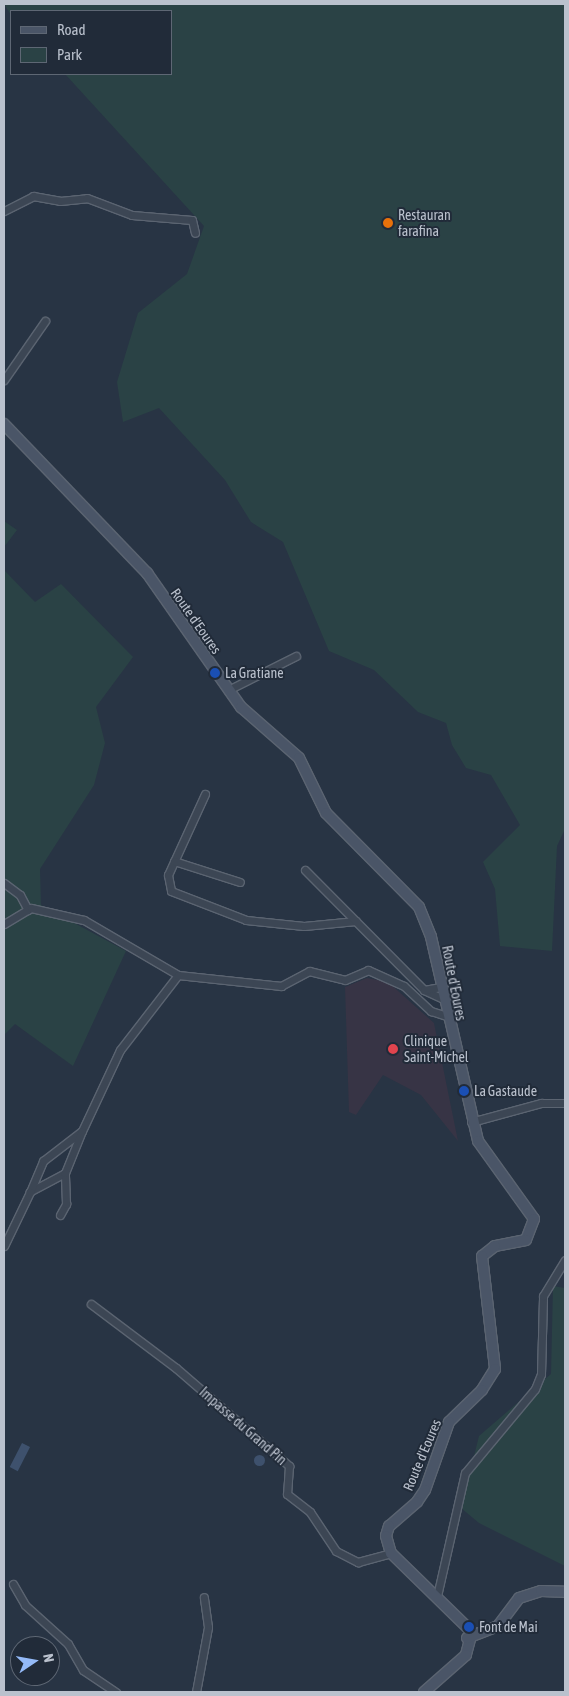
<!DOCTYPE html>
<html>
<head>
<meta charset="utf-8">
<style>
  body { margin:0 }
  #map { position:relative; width:569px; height:1696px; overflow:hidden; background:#283444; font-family:"Asap Condensed",sans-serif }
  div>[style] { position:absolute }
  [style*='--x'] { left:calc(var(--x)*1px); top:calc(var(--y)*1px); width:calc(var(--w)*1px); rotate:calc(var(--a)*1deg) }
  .medical>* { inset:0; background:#373445 }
  .green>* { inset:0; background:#2a4245 }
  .water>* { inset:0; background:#3e516d; transform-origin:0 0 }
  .round { border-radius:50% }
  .roads { filter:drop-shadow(1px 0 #5b6471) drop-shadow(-1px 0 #5b6471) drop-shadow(0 1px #5b6471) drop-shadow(0 -1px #5b6471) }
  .street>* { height:7px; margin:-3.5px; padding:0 3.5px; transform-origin:3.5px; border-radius:3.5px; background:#3c4654 }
  .secondary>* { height:10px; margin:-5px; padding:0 5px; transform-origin:5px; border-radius:5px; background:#4a5567 }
  .dots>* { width:14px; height:14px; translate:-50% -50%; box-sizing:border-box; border:2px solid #212b39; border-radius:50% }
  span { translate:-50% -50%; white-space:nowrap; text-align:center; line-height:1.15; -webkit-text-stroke:4px #212b39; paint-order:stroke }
  .poi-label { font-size:14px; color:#bac1cd }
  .left { translate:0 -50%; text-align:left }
  .street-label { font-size:14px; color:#bac1cd }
  .frame { position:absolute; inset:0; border:5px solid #bac1cd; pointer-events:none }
  .legend { position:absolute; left:10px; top:10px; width:162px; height:65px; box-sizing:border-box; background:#212b39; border:1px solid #5e6774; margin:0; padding:6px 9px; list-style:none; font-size:15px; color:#bac1cd }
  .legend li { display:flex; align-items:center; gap:10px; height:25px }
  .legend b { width:25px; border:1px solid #5e6774 }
  .north { position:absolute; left:10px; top:1636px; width:50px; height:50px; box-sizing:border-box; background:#212b39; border:1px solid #5e6774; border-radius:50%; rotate:78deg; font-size:14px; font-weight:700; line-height:20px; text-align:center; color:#bac1cd }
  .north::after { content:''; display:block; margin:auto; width:18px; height:22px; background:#94baf8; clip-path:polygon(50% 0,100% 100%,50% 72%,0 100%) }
</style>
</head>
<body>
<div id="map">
  <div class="medical">
    <div style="clip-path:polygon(367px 978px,388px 982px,434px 1023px,458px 1141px,421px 1095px,383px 1075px,356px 1115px,349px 1112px,345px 987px)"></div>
  </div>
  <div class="green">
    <div style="clip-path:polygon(4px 4px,565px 4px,565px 829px,557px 846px,552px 951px,500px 946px,495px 889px,483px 862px,520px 825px,491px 775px,466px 768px,452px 745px,446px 723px,418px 712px,374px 670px,329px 651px,283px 542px,251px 522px,225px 480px,159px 408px,123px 422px,117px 382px,138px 313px,187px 274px,204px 226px,65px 74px,171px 74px,171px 11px,11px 11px,11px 15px)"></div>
    <div style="clip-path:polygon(4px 521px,17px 530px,4px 547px)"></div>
    <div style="clip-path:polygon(4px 570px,35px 602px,61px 584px,133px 657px,96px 707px,105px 743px,94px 785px,40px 869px,41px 905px,126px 951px,73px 1066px,15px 1024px,4px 1035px)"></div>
    <div style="clip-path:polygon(553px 1286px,565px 1288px,565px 1566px,479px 1523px,461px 1508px,479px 1436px,551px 1374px)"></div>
  </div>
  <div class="water">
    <div style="left:22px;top:1443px;width:9px;height:27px;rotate:27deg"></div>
    <div class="round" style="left:253.5px;top:1454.5px;width:11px;height:11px"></div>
  </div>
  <div class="roads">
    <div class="street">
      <div style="--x:4;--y:211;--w:33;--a:-27"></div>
      <div style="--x:33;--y:196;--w:27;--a:10"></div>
      <div style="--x:60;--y:201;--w:27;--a:-6"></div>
      <div style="--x:87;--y:198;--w:48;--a:20.7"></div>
      <div style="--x:132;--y:215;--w:60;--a:4.8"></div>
      <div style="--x:192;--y:220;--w:13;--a:77"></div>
      <div style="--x:4;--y:380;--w:72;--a:-55.2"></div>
      <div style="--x:228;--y:690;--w:76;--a:-26.6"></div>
      <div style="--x:205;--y:794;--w:89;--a:114.6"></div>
      <div style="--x:168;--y:875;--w:16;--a:79"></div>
      <div style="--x:171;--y:891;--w:80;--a:21.1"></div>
      <div style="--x:246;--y:920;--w:58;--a:5.9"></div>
      <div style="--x:304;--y:926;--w:52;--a:-5.5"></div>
      <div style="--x:174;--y:861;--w:69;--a:17.7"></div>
      <div style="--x:305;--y:870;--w:169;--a:45.2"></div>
      <div style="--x:424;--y:990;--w:21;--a:25"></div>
      <div style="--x:4;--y:883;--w:20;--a:37"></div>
      <div style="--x:20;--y:895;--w:17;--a:62"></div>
      <div style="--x:4;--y:924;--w:31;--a:-31"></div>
      <div style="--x:31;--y:908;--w:54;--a:12.8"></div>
      <div style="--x:84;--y:920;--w:109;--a:30.3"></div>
      <div style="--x:424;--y:990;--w:17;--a:-10"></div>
      <div style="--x:471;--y:1122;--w:73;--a:-15.2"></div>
      <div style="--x:541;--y:1103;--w:24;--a:0"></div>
      <div style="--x:65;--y:1173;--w:40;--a:152"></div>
      <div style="--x:30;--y:1192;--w:34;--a:-67"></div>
      <div style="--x:43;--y:1161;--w:49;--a:-37.6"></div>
      <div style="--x:82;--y:1131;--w:89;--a:-64.9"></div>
      <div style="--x:120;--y:1050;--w:95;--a:-52.3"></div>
      <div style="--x:178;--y:975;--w:104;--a:6.1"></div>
      <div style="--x:281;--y:986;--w:32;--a:-28"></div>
      <div style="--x:309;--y:971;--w:37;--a:14"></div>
      <div style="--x:345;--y:980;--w:25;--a:-23"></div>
      <div style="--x:368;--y:970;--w:39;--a:24"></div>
      <div style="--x:404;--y:986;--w:37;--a:43"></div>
      <div style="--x:431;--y:1011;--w:16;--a:18"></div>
      <div style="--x:60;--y:1215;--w:13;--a:-61"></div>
      <div style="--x:66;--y:1204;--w:31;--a:-92"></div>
      <div style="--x:65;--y:1173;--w:45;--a:-68"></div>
      <div style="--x:4;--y:1246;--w:60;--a:-64.3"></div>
      <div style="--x:91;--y:1304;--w:106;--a:37"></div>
      <div style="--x:176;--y:1368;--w:150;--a:40.9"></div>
      <div style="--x:289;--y:1466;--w:28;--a:94"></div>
      <div style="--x:287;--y:1494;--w:29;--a:38"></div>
      <div style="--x:310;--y:1512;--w:47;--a:56.3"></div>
      <div style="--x:336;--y:1551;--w:25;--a:27"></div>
      <div style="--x:358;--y:1562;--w:34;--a:-15"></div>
      <div style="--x:13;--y:1584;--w:24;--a:60"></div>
      <div style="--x:25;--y:1605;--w:58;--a:42.2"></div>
      <div style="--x:68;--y:1644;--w:30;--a:60"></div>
      <div style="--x:83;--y:1670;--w:40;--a:34"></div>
      <div style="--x:437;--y:1596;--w:126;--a:-77.2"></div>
      <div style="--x:465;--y:1473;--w:109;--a:-50.2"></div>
      <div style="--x:535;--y:1389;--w:16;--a:-68"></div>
      <div style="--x:541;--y:1374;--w:78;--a:-88.5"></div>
      <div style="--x:543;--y:1296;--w:42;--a:-58.6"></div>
      <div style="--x:196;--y:1692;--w:66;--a:-79.5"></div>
      <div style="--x:208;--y:1627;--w:30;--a:-98"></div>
    </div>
    <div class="secondary">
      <div style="--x:4;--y:424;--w:207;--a:46.2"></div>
      <div style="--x:147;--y:573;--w:164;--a:55"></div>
      <div style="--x:241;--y:707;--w:77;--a:41.3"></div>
      <div style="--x:299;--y:758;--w:61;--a:63.9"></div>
      <div style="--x:326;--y:813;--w:132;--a:45.3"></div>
      <div style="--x:419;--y:907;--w:32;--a:68"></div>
      <div style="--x:431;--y:937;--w:209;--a:77"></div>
      <div style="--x:478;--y:1141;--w:96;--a:54.3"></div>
      <div style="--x:534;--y:1219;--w:22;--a:111"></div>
      <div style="--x:526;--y:1240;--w:32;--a:169"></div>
      <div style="--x:495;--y:1246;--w:16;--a:142"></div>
      <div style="--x:482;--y:1256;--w:114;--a:83.4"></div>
      <div style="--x:495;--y:1369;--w:25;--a:122"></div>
      <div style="--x:482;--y:1390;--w:46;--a:135.9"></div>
      <div style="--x:449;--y:1422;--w:72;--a:109.4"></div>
      <div style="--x:425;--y:1490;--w:14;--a:124"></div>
      <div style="--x:417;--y:1502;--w:37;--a:139"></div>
      <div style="--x:389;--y:1526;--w:10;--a:107"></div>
      <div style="--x:386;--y:1536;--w:18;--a:74"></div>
      <div style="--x:391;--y:1553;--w:113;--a:44.3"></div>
      <div style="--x:472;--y:1632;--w:24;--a:105"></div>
      <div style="--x:466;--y:1655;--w:56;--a:138.6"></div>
      <div style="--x:467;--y:1638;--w:33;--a:-21"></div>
      <div style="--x:498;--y:1626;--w:35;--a:-53"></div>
      <div style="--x:519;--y:1598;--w:23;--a:-18"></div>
      <div style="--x:541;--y:1591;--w:24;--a:2"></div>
    </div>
  </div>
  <div class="dots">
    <div style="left:388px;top:223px;background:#e8710a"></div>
    <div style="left:215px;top:673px;background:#1a4fb4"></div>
    <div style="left:393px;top:1049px;background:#e0444e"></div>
    <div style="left:464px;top:1091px;background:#1a4fb4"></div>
    <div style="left:469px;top:1627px;background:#1a4fb4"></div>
  </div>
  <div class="poi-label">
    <span class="left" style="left:398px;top:223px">Restauran<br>farafina</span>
    <span class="left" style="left:225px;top:673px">La Gratiane</span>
    <span class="left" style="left:404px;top:1049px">Clinique<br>Saint-Michel</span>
    <span class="left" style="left:474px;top:1091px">La Gastaude</span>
    <span class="left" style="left:479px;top:1627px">Font de Mai</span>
  </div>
  <div class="street-label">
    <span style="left:196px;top:621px;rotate:55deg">Route d'Eoures</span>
    <span style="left:454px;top:983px;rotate:79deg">Route d'Eoures</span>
    <span style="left:243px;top:1426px;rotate:41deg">Impasse du Grand Pin</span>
    <span style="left:422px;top:1455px;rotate:-67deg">Route d'Eoures</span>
  </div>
  <div class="frame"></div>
  <ul class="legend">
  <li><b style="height:6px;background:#4a5567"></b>Road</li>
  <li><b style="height:14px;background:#2a4245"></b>Park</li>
  </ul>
  <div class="north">N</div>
</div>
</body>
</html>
